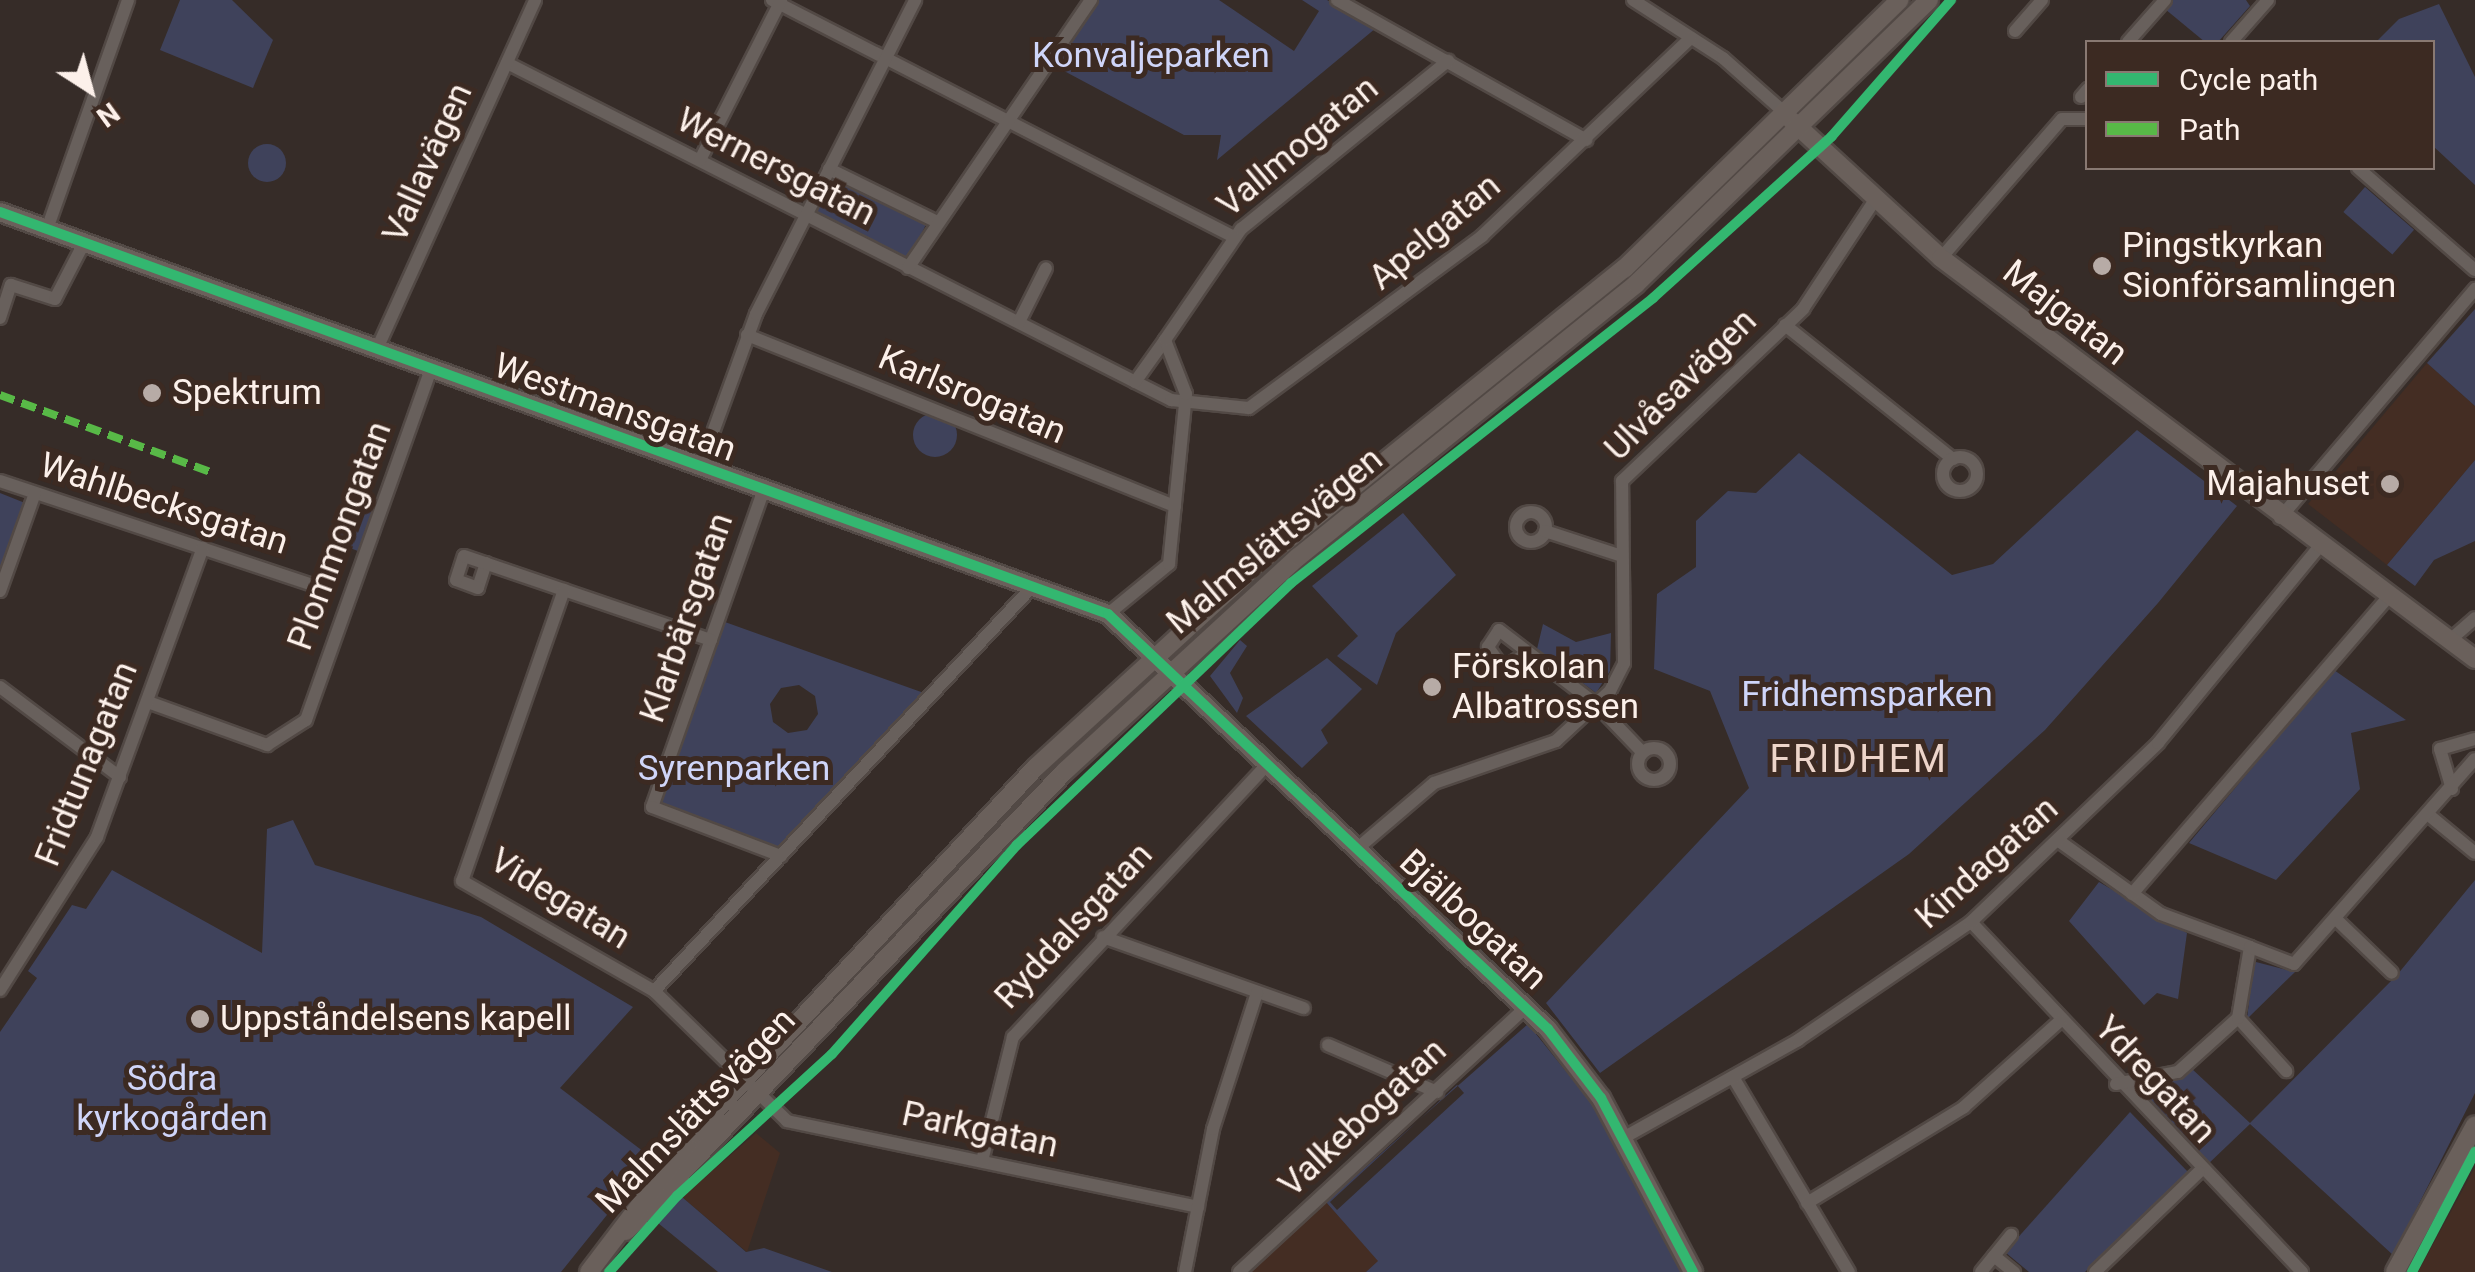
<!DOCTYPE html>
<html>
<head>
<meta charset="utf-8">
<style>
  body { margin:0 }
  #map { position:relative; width:2475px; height:1272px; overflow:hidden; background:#362c28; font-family:Roboto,sans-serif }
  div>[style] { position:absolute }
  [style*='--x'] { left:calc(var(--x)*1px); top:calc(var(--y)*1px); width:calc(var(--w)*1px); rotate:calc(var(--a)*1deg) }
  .built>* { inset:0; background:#442d23 }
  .green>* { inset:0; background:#3f425b; transform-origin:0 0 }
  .round { border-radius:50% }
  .roads { filter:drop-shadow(2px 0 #524945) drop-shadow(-2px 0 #524945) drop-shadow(0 2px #524945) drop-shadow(0 -2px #524945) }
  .street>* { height:12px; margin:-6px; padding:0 6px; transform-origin:6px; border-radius:6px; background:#68605c }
  .street>.ring { margin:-6px; padding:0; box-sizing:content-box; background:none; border:12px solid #68605c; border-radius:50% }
  .secondary>* { height:18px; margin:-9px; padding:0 9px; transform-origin:9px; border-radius:9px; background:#6a605b }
  .quiet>* { height:8px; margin-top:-4px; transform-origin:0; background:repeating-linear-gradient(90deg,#58b947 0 15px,transparent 0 23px) }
  .cycleway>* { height:10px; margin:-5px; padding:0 5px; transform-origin:5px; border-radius:5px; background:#33b770 }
  .dots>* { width:28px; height:28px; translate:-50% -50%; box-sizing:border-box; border:5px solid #3c2a22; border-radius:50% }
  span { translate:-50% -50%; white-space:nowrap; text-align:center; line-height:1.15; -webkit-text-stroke:10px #3c2a22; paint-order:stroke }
  .park-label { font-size:35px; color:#cfd5f9 }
  .street-label { font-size:35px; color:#fcf0ea }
  .poi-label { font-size:35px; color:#fcf0ea }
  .left { translate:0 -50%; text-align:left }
  .right { translate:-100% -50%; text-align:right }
  .neighbourhood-label { font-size:38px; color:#edd5ca; letter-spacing:2.5px }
  .legend { position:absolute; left:2085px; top:40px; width:350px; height:130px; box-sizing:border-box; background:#3c2a22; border:2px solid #897972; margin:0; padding:12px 18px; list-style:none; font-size:30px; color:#fcf0ea }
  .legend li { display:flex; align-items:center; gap:20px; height:50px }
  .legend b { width:50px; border:2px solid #897972 }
  .north { position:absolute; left:40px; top:40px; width:100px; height:100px; -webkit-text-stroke:8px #3c2a22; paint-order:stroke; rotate:144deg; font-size:28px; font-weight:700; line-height:40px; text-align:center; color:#fcf0ea }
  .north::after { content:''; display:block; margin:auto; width:35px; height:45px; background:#fcf0ea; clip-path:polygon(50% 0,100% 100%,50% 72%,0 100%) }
</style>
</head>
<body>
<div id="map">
  <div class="built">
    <div style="clip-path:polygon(2427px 363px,2475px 406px,2475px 460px,2387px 565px,2308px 504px)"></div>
    <div style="clip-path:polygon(756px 1133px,780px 1153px,747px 1252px,682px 1197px)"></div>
    <div style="clip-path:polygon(2475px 1167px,2475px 1272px,2418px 1272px,2461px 1193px)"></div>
    <div style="clip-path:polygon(1326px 1202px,1379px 1261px,1366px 1272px,1248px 1272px)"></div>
  </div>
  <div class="green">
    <div style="clip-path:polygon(180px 0,232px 0,273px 40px,253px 88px,160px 50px)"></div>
    <div style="clip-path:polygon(1097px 0,1219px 0,1294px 51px,1319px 11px,1302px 0,1327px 0,1376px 28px,1217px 160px,1221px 135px,1184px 135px,1051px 64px)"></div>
    <div style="clip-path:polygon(2173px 0,2246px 0,2250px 6px,2218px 42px,2205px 42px,2165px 9px)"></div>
    <div style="clip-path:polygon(2439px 4px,2475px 77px,2475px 185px,2433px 146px,2432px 42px,2376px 42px,2399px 19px)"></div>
    <div class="round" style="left:248px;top:144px;width:38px;height:38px"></div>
    <div style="left:833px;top:178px;width:104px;height:39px;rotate:26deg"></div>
    <div style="left:2365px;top:187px;width:65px;height:33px;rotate:41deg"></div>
    <div style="clip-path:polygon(2475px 309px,2475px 406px,2427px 363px)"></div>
    <div class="round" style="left:913px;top:413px;width:44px;height:44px"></div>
    <div style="clip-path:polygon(2137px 430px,2237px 506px,2158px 603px,2045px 730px,1909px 854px,1600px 1073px,1546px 1003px,1749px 788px,1710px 691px,1654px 669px,1657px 594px,1696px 567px,1696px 521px,1728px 491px,1756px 493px,1799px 453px,1952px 575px,1993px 564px)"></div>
    <div style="clip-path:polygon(2475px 460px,2475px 541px,2434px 560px,2415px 586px,2387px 565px)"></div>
    <div style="left:355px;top:490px;width:26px;height:56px;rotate:21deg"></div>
    <div style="clip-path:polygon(0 493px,30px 505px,0 591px)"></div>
    <div style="clip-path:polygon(1403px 513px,1456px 575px,1396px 633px,1377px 685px,1337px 656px,1358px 636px,1312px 586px)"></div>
    <div style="clip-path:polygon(evenodd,725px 622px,924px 693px,779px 847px,659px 804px,725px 622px,799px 685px,815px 696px,818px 714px,807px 730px,788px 733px,773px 722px,770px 704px,781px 688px,799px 685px)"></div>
    <div style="clip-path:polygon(1543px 624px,1576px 642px,1611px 633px,1610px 671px,1596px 693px,1537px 649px)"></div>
    <div style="clip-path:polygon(1240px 640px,1247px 646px,1230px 673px,1243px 698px,1237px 713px,1210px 676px)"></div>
    <div style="clip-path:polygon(1327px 658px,1362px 689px,1321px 730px,1328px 743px,1302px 768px,1246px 716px)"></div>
    <div style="clip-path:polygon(2334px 670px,2406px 720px,2351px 733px,2360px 789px,2276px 880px,2189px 843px)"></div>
    <div style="clip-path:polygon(293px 820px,315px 865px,481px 917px,633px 1007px,560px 1088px,644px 1152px,615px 1205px,561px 1272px,0 1272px,0 1032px,37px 978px,28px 971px,72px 905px,86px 909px,112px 870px,262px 953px,267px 829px)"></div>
    <div style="clip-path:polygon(2475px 880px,2475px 1093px,2393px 1255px,2250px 1124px,2206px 1166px,2138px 1093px,2191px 1068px,2250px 1123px,2397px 975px)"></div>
    <div style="clip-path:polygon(2099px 882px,2187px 933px,2178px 999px,2157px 993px,2144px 1005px,2069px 921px)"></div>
    <div style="clip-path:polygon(2256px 962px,2295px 972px,2247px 1019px,2253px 966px)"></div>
    <div style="clip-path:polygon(evenodd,1528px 1024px,1593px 1105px,1682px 1272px,1366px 1272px,1378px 1261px,1326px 1202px,1528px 1024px,1457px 1085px,1464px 1093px,1337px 1210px,1330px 1202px,1457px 1085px)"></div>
    <div style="clip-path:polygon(2130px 1112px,2188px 1172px,2085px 1272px,2029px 1272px,2005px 1252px)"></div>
    <div style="clip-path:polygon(682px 1197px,746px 1252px,764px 1248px,832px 1272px,718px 1272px,658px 1223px)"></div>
  </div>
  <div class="roads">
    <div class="street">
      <div style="--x:772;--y:0;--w:519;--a:27.16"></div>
      <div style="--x:1337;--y:0;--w:286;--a:29.3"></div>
      <div style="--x:1633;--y:0;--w:107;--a:32.8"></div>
      <div style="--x:1723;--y:58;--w:83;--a:41.6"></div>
      <div style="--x:2015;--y:31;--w:41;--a:-48.9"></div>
      <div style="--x:2128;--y:42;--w:56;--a:-48.6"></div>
      <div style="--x:2231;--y:42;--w:56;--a:-48.6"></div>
      <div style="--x:507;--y:63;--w:745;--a:26.91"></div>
      <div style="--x:1171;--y:400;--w:78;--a:5.9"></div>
      <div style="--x:1249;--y:408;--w:290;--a:-36.4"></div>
      <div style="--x:1482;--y:236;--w:288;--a:-43.5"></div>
      <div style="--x:2081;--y:97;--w:11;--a:-49"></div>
      <div style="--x:700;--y:160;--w:179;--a:-63.1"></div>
      <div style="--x:2358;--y:168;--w:155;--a:41.1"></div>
      <div style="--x:829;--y:169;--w:118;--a:26.1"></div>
      <div style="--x:47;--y:229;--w:243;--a:-70.5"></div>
      <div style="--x:1941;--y:258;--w:184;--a:-49"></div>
      <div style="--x:2062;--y:119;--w:26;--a:0"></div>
      <div style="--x:908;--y:268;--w:325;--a:-55.7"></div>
      <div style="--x:0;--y:318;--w:35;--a:-72"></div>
      <div style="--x:11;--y:285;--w:46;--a:17.7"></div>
      <div style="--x:55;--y:299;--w:63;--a:-62.6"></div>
      <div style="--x:1019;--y:322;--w:60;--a:-63.4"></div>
      <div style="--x:1785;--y:325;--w:215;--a:38.6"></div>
      <div style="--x:747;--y:335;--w:461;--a:21.8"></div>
      <div style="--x:376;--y:351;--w:385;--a:-65.6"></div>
      <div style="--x:1135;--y:382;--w:52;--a:-54.5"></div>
      <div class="ring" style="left:1943px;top:457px;width:22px;height:22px"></div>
      <div style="--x:700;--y:468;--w:164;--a:-70"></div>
      <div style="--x:756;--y:314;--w:352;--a:-63.1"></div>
      <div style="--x:0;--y:481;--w:326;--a:18.4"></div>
      <div style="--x:764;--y:489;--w:337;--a:109.4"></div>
      <div style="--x:652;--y:807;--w:138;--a:20.8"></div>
      <div class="ring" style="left:1516px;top:512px;width:18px;height:18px"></div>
      <div style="--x:2280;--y:518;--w:301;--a:-49.6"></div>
      <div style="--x:1545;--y:531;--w:78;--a:18"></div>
      <div style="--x:486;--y:563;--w:26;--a:108"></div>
      <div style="--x:478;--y:588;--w:23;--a:-160"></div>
      <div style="--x:456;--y:580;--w:25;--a:-72"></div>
      <div style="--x:464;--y:556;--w:261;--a:18.8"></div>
      <div style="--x:564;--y:590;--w:308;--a:109.3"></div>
      <div style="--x:462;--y:881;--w:221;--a:29.8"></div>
      <div style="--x:654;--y:991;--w:186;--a:44.3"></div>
      <div style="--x:787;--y:1121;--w:420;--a:11.8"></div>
      <div style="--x:0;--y:591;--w:104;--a:-70.3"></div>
      <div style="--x:1108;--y:614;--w:79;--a:-39.3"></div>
      <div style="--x:1169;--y:564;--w:171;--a:-84.3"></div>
      <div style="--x:1186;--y:394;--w:58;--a:-111.3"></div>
      <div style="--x:1165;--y:340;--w:135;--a:-55.6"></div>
      <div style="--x:1241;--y:229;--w:267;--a:-39.1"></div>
      <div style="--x:2450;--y:640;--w:33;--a:-41"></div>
      <div style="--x:1528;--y:653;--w:29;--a:149"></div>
      <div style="--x:1503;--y:668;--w:26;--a:-126"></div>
      <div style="--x:1488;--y:647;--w:20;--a:-57"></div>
      <div style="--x:1499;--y:630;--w:123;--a:37.4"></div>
      <div style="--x:1597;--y:705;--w:66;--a:46.2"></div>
      <div style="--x:0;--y:687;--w:150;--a:36.9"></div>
      <div style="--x:148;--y:702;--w:127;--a:19.9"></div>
      <div style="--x:267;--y:745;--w:46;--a:-32.7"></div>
      <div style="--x:306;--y:720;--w:369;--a:-70.4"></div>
      <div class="ring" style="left:1638px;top:748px;width:20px;height:20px"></div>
      <div style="--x:2452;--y:789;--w:42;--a:-106.7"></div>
      <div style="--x:2440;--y:749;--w:36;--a:-16"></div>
      <div style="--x:2430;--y:816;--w:58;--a:39.4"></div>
      <div style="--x:2059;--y:841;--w:125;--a:35.6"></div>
      <div style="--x:2161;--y:914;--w:95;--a:20.3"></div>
      <div style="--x:1358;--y:848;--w:100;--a:-40.5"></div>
      <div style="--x:1434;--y:783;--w:129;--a:-19"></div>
      <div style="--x:1556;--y:741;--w:74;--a:-42.8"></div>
      <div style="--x:1610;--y:691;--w:31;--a:-63"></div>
      <div style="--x:1624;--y:663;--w:182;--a:-90.6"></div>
      <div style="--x:1622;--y:481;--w:250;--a:-43.5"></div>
      <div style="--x:1803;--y:309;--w:127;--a:-56.6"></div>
      <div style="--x:2132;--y:894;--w:394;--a:-49.2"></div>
      <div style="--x:2337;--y:920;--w:76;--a:43.9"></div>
      <div style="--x:1971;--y:922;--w:482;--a:46.6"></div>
      <div style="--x:1103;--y:937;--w:213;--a:19.5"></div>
      <div style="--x:0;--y:990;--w:181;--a:-57.6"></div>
      <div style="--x:97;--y:837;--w:308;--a:-69.9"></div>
      <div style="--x:654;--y:991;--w:555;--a:-46.9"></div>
      <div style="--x:2238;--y:1018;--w:72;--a:47.8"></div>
      <div style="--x:1328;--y:1045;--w:119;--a:23.3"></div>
      <div style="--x:1733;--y:1077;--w:227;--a:59.3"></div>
      <div style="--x:2116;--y:1084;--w:63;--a:-11"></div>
      <div style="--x:2178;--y:1072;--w:81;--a:-42"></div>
      <div style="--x:2238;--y:1018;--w:72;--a:-80.4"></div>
      <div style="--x:2250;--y:947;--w:47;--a:21.1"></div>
      <div style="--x:2294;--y:964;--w:273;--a:-48.6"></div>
      <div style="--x:1623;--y:1138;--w:201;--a:-29.2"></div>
      <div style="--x:1798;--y:1040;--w:209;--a:-34.3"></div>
      <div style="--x:1971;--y:922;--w:259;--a:-43.7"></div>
      <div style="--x:2158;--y:743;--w:255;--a:-50.6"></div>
      <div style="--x:982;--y:1161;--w:128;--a:-76"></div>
      <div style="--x:1013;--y:1037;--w:374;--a:-47"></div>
      <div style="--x:1807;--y:1203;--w:184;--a:-31.4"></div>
      <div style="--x:1964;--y:1107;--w:129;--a:-41.9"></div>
      <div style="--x:1994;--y:1256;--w:26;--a:39"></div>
      <div style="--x:1185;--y:1272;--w:146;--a:-78.9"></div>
      <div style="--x:1213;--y:1129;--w:143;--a:-72.1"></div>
      <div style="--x:1239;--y:1272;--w:391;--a:-42.7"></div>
      <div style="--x:1981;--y:1272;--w:48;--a:-51"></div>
      <div style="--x:2095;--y:1272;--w:144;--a:-43.9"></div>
    </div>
    <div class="secondary">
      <div style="--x:1792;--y:121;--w:202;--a:42.6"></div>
      <div style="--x:1941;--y:258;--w:668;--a:36.9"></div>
      <div style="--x:0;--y:212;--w:1179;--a:19.94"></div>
      <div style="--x:1108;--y:614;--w:605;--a:43.33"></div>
      <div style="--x:1548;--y:1029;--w:87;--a:52.5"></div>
      <div style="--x:1601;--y:1098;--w:197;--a:62.1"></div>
      <div style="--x:626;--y:1231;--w:636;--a:-46.34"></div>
      <div style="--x:1065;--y:771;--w:316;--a:-42.6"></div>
      <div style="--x:1298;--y:557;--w:434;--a:-38.9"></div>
      <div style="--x:1636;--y:284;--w:408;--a:-44.1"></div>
      <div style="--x:589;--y:1272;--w:173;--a:-52.7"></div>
      <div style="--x:694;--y:1134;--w:502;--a:-47.02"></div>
      <div style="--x:1036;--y:767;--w:302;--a:-42.5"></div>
      <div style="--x:1259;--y:563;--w:469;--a:-38.9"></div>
      <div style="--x:1624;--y:269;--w:385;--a:-44.3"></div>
      <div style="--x:2395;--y:1272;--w:167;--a:-61.4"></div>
    </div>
  </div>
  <div class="quiet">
    <div style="--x:0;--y:395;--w:224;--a:20.1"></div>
  </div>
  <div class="cycleway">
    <div style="--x:0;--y:212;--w:1179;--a:19.94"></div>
    <div style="--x:1108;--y:614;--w:605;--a:43.33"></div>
    <div style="--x:1548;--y:1029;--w:87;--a:52.5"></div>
    <div style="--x:1601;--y:1098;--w:197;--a:62.1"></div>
    <div style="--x:609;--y:1272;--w:102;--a:-48.2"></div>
    <div style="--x:677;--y:1196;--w:210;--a:-42.5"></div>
    <div style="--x:832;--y:1054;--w:279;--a:-48.5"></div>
    <div style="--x:1017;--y:845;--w:379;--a:-43.7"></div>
    <div style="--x:1291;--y:583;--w:461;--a:-38.2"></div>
    <div style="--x:1653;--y:298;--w:241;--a:-42.1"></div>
    <div style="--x:1832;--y:136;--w:181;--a:-48.8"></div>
    <div style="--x:2412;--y:1272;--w:136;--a:-62.3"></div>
  </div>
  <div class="dots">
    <div style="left:2102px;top:266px;background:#b7aba6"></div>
    <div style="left:152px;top:393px;background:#b7aba6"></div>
    <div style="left:2390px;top:484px;background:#b7aba6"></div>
    <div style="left:1432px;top:687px;background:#b7aba6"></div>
    <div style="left:200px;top:1019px;background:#b7aba6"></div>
  </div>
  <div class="park-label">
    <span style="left:1151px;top:56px">Konvaljeparken</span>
    <span style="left:1867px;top:695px">Fridhemsparken</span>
    <span style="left:734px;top:769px">Syrenparken</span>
    <span style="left:172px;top:1099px">Södra<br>kyrkogården</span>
  </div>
  <div class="street-label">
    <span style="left:1298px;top:147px;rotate:-40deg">Vallmogatan</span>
    <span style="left:428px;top:163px;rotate:-66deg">Vallavägen</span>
    <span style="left:776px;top:167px;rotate:27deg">Wernersgatan</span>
    <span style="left:1435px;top:232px;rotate:-40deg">Apelgatan</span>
    <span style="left:2065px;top:313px;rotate:38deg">Majgatan</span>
    <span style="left:1681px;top:385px;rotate:-45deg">Ulvåsavägen</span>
    <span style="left:972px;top:395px;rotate:23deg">Karlsrogatan</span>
    <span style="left:615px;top:408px;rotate:20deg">Westmansgatan</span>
    <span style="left:164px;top:504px;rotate:18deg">Wahlbecksgatan</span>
    <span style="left:340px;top:536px;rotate:-70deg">Plommongatan</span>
    <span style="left:1275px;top:541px;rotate:-40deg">Malmslättsvägen</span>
    <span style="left:687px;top:618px;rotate:-71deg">Klarbärsgatan</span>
    <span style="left:87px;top:764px;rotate:-68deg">Fridtunagatan</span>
    <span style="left:1987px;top:863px;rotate:-42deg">Kindagatan</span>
    <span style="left:560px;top:899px;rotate:32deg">Videgatan</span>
    <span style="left:1473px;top:920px;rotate:43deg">Bjälbogatan</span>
    <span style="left:1074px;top:926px;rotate:-47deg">Ryddalsgatan</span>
    <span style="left:2155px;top:1080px;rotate:47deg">Ydregatan</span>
    <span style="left:696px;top:1111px;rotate:-46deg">Malmslättsvägen</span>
    <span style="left:1363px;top:1118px;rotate:-43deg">Valkebogatan</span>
    <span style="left:980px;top:1130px;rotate:12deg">Parkgatan</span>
  </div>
  <div class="poi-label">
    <span class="left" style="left:2122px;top:266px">Pingstkyrkan<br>Sionförsamlingen</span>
    <span class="left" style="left:172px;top:393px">Spektrum</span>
    <span class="right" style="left:2370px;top:484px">Majahuset</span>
    <span class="left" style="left:1452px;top:687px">Förskolan<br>Albatrossen</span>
    <span class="left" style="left:220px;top:1019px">Uppståndelsens kapell</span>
  </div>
  <div class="neighbourhood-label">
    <span style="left:1859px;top:760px">FRIDHEM</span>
  </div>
  <ul class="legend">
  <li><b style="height:12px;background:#33b770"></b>Cycle path</li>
  <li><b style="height:12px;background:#58b947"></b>Path</li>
  </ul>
  <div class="north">N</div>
</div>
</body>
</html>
